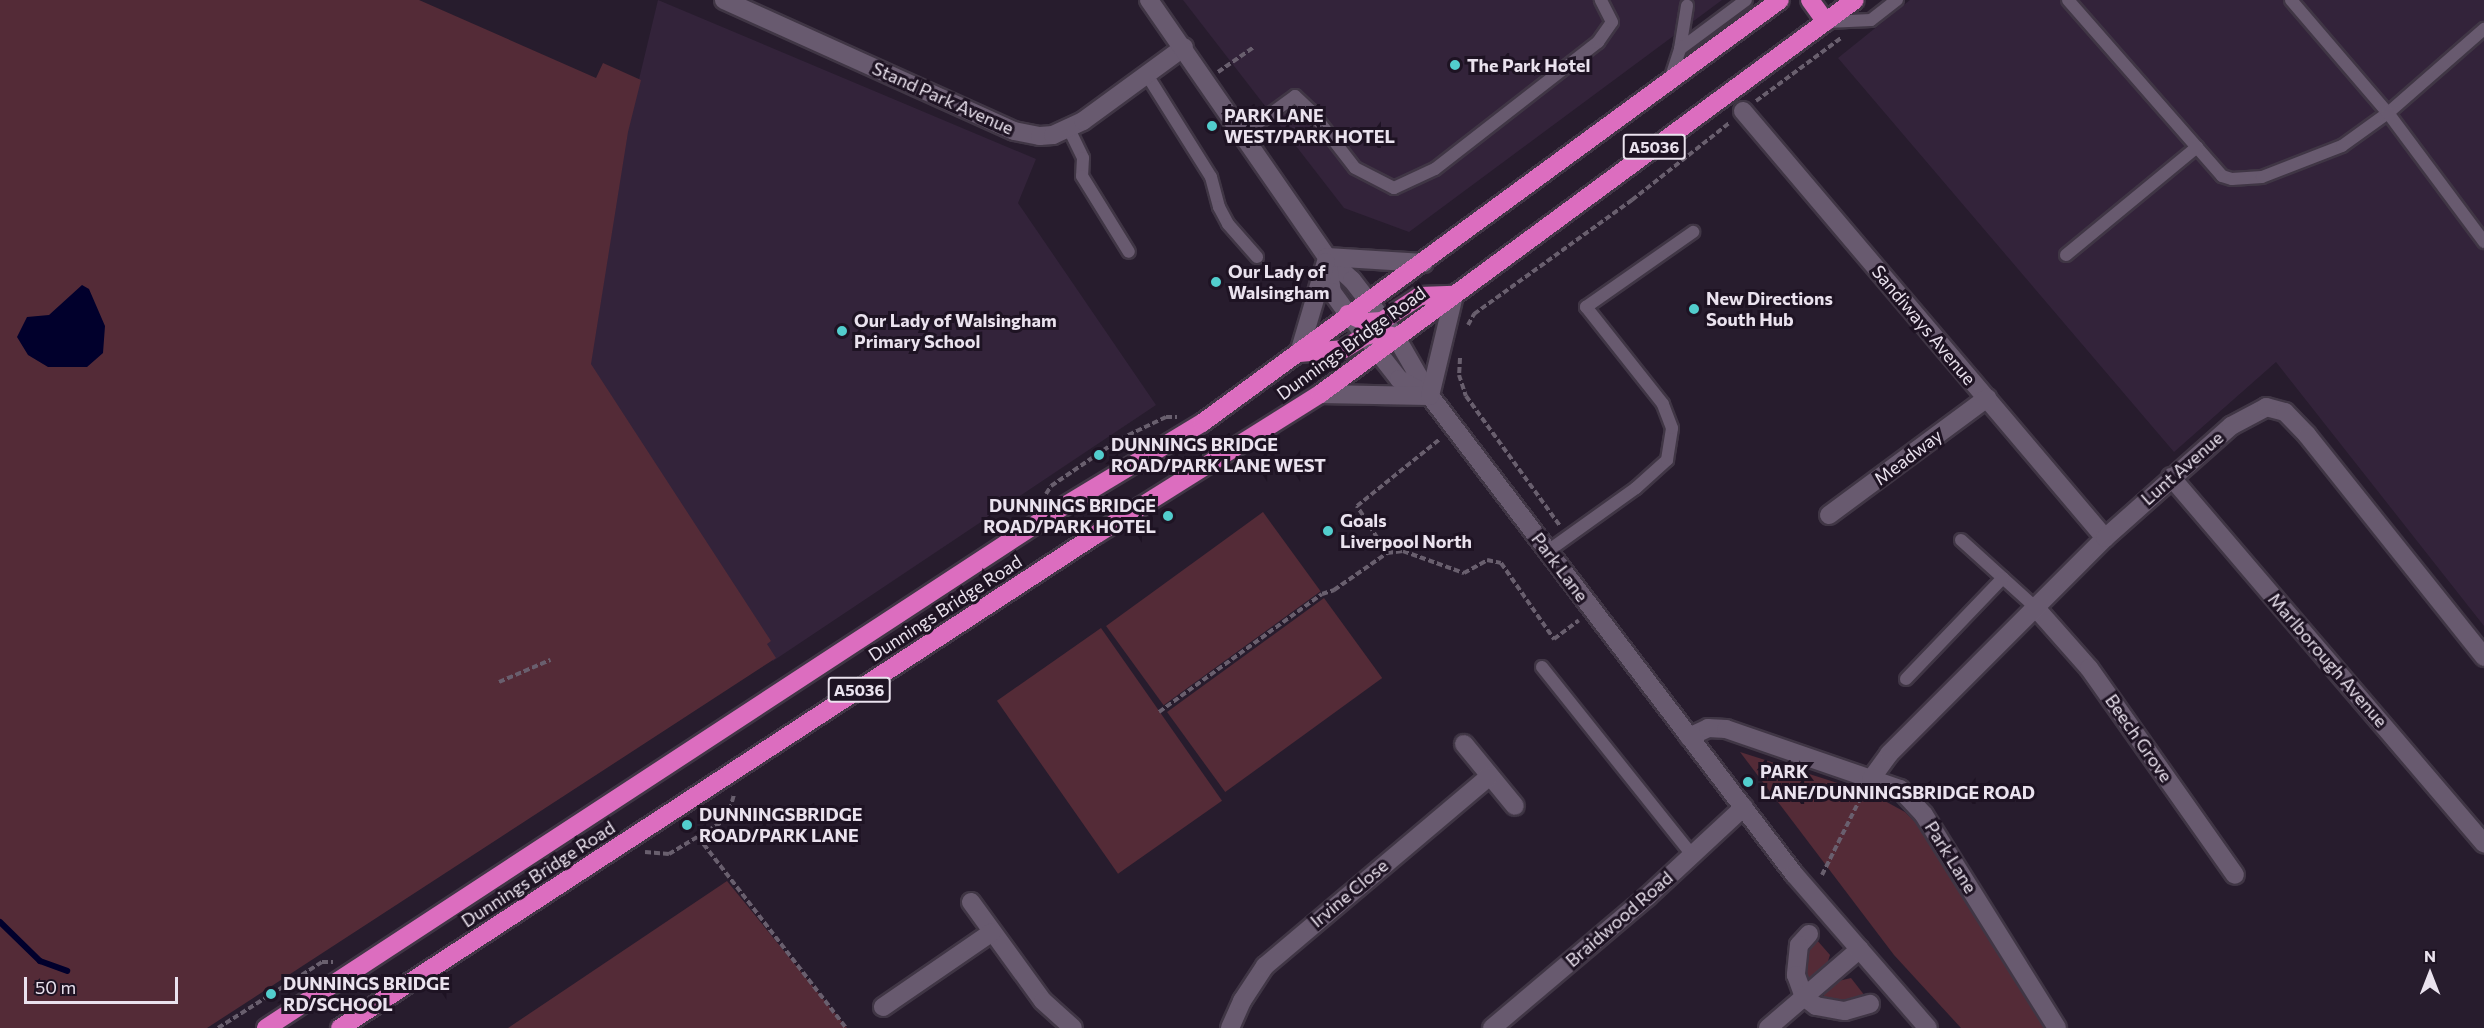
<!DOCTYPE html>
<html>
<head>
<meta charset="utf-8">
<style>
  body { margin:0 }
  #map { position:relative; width:2484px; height:1028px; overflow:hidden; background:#271c2d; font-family:Commissioner,sans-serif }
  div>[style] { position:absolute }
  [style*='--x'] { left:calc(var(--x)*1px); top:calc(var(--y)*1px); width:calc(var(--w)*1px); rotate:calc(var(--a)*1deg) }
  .built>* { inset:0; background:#33233a }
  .green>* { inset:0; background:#542b37; transform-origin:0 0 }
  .water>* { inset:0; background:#01002c }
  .stream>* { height:6px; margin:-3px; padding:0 3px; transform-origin:3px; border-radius:3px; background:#01002c }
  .path>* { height:4px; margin-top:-2px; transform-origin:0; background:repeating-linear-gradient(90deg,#695f6e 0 6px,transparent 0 9px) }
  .roads { filter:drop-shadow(2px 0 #403645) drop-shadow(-2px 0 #403645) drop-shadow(0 2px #403645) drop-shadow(0 -2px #403645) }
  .lane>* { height:12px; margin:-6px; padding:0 6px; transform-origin:6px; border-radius:6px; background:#685a6f }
  .street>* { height:18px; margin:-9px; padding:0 9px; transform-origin:9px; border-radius:9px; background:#685a6f }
  .secondary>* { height:18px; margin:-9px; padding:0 9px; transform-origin:9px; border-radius:9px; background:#685a6f }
  .highway>* { height:18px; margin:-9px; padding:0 9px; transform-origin:9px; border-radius:9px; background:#dc6dbf }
  .dots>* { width:16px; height:16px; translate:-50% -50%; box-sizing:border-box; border:3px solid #1e1323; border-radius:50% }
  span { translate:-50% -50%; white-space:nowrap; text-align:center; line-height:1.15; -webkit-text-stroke:6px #1e1323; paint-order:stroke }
  .shield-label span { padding:2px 4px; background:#1e1323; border:2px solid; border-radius:4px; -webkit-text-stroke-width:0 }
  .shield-label { font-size:16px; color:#eae2ee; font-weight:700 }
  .poi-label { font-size:18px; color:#eae2ee; font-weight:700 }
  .left { translate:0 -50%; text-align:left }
  .right { translate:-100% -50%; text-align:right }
  .street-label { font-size:18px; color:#eae2ee }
  .north { position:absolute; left:2400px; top:944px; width:60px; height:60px; -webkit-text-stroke:4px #1e1323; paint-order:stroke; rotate:0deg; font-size:16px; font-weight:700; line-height:24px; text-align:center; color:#eae2ee }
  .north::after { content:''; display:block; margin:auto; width:21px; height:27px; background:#eae2ee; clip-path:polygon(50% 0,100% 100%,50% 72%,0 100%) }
  .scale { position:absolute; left:24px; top:977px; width:154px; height:27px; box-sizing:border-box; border:3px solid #eae2ee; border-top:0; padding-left:8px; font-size:18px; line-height:21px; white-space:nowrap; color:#eae2ee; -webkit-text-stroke:4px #1e1323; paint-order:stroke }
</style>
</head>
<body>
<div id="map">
  <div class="built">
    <div style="clip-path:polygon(658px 0,1036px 159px,1018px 203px,1156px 405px,773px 661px,573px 355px)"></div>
    <div style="clip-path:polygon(1183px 0,1722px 0,1409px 232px,1344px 208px)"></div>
    <div style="clip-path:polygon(1910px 0,2484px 0,2484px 626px,2276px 362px,2174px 452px,1838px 58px)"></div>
  </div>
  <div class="green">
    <div style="clip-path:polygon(0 0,419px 0,596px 78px,603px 63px,641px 80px,628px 132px,591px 364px,771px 641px,767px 644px,776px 658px,207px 1028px,0 1028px)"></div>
    <div style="left:1263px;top:512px;width:98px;height:194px;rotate:54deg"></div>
    <div style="left:1324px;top:598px;width:99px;height:194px;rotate:54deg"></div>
    <div style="left:1101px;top:628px;width:211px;height:127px;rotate:55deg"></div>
    <div style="clip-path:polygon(1740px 752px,1872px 794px,1905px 812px,1917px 824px,2045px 1028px,1961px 1028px,1894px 955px)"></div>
    <div style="clip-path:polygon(727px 881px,847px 1028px,508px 1028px)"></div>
    <div style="clip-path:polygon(1816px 939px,1830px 955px,1826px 967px,1809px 979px,1805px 977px,1807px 948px)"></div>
    <div style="clip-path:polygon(1851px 978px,1865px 996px,1858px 1001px,1824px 998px,1824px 991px,1834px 982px)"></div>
  </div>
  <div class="water">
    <div style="clip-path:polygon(82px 285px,89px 289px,105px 326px,103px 353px,87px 367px,48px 367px,28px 355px,17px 337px,27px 317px,49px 315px)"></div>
  </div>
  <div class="stream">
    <div style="--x:0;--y:922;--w:56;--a:44.3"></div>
    <div style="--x:40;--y:961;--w:29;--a:20"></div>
  </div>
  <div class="path">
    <div style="--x:1218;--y:72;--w:44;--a:-34.8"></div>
    <div style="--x:1756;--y:101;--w:106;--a:-36.5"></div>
    <div style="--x:1468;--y:325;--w:13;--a:-61"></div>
    <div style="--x:1474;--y:314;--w:195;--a:-35.8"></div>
    <div style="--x:1632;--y:200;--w:124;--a:-38.4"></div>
    <div style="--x:1460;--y:358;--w:17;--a:93"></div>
    <div style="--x:1459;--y:375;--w:22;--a:72"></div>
    <div style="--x:1466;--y:396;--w:160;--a:54.1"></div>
    <div style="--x:1046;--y:494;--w:9;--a:-58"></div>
    <div style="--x:1051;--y:486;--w:83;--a:-34.3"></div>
    <div style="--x:1120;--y:439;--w:51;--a:-25.6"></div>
    <div style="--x:1166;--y:417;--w:11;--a:0"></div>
    <div style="--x:1387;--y:553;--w:16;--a:-7"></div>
    <div style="--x:1403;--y:551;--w:65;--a:19.8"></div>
    <div style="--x:1464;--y:573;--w:26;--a:-29"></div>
    <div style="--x:1487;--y:560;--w:14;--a:12"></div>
    <div style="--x:1501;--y:563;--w:93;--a:55.1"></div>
    <div style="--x:1554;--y:639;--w:31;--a:-37"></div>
    <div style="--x:499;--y:682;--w:56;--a:-23.3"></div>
    <div style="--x:1159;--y:712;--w:201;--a:-35.9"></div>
    <div style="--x:1322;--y:594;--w:13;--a:-18"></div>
    <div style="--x:1334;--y:590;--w:65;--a:-34.9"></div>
    <div style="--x:1387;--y:553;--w:56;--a:-122.6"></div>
    <div style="--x:1357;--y:506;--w:107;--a:-38.9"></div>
    <div style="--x:698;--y:837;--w:242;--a:52.2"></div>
    <div style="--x:645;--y:852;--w:24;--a:5"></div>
    <div style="--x:669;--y:854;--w:68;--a:-31.1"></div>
    <div style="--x:727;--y:819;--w:26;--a:-74"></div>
    <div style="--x:1822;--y:875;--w:89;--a:-63.4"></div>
    <div style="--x:218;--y:1028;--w:123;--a:-32.4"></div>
    <div style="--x:322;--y:962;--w:11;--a:0"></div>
  </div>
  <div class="roads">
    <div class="lane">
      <div style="--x:2068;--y:0;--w:234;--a:48.8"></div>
      <div style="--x:2222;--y:176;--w:10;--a:17"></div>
      <div style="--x:2232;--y:179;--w:30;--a:-4"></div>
      <div style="--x:2262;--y:177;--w:86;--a:-21.2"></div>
      <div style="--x:2342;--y:146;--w:57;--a:-35.7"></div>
      <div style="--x:2388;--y:113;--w:128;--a:-41.2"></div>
      <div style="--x:2291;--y:0;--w:149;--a:49.4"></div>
      <div style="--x:2388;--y:113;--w:161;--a:53.3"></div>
      <div style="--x:1827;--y:22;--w:44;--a:-2.6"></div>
      <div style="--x:1871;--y:20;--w:33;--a:-38"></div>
      <div style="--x:1680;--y:49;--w:44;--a:-80.8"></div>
      <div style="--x:1147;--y:75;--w:120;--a:57.9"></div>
      <div style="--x:1211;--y:177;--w:31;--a:75"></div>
      <div style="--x:1219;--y:207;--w:19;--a:62"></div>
      <div style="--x:1228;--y:224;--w:44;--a:48.7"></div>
      <div style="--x:1670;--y:80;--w:33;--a:-72"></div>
      <div style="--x:1680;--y:49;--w:82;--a:-36.6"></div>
      <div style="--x:1069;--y:129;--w:32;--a:64"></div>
      <div style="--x:1083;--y:158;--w:18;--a:93"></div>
      <div style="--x:1082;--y:176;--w:89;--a:58.3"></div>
      <div style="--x:1240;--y:136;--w:68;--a:-36"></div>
      <div style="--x:1295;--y:96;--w:21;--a:43"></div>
      <div style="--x:1310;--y:110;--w:73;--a:52.2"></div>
      <div style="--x:1355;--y:168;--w:44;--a:27.1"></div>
      <div style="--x:1394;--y:188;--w:45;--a:-24.9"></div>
      <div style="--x:1435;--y:169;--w:207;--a:-37.9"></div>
      <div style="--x:1598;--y:42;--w:24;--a:-55"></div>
      <div style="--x:1612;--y:22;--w:25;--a:-117"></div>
      <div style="--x:2066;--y:255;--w:170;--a:-39.5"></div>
      <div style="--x:1961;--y:540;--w:100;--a:42.2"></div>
      <div style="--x:1548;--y:551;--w:108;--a:-35.6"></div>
      <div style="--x:1636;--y:488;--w:42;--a:-42.1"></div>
      <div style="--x:1667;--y:460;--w:32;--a:-81"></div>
      <div style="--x:1672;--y:428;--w:26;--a:-111"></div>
      <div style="--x:1663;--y:404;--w:124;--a:-128.4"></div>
      <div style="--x:1586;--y:307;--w:131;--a:-35"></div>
      <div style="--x:1542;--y:667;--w:241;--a:51.4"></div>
      <div style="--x:1906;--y:679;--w:140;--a:-46.2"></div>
    </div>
    <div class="street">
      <div style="--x:724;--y:0;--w:318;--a:24.3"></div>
      <div style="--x:1014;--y:131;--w:26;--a:11"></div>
      <div style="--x:1040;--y:136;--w:13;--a:-4"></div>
      <div style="--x:1053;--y:135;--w:33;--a:-25"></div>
      <div style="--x:1083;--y:121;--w:125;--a:-36.2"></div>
      <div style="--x:1743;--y:111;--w:560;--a:49.71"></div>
      <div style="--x:2171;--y:477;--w:482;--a:49.5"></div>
      <div style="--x:1829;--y:515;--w:197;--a:-36.5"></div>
      <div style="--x:2035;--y:607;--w:81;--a:48.5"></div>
      <div style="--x:2089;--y:668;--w:253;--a:54.8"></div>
      <div style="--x:1689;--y:737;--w:21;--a:-25"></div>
      <div style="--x:1708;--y:728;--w:18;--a:3"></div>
      <div style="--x:1726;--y:729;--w:184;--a:19"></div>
      <div style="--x:1900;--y:789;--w:35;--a:47"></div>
      <div style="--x:1924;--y:815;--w:251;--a:58"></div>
      <div style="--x:1464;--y:744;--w:80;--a:50.6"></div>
      <div style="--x:1871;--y:779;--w:31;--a:-54"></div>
      <div style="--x:1889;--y:754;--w:305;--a:-45"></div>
      <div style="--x:2105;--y:538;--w:169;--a:-41.6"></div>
      <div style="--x:2231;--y:426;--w:40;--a:-28"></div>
      <div style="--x:2266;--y:407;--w:20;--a:15"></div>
      <div style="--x:2285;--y:412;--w:32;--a:46"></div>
      <div style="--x:2307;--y:435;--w:284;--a:51.4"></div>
      <div style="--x:971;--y:902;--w:122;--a:54"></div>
      <div style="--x:1043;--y:1001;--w:40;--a:42"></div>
      <div style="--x:1809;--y:934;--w:15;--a:132"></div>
      <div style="--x:1799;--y:945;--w:30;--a:96"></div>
      <div style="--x:1796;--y:975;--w:23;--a:70"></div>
      <div style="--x:1804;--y:997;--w:15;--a:37"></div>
      <div style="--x:1816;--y:1006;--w:29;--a:10"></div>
      <div style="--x:1845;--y:1011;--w:26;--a:-16"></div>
      <div style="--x:883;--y:1007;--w:132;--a:-34.5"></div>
      <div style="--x:1230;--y:1028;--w:30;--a:-66"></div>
      <div style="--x:1242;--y:1001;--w:42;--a:-56.7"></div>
      <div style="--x:1265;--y:966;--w:294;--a:-40.2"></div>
      <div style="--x:1492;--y:1028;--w:203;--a:-40.2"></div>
      <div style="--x:1647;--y:897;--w:132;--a:-42.9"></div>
      <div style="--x:1768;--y:1028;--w:121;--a:-40.7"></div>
    </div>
    <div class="secondary">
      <div style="--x:1149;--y:0;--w:313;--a:55.3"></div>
      <div style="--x:1327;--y:257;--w:34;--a:43"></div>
      <div style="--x:1352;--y:280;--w:72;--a:52.3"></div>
      <div style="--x:1396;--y:337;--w:68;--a:60"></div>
      <div style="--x:1430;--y:396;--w:601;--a:52.71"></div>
      <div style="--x:1794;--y:874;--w:204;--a:49"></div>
      <div style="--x:1327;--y:257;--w:35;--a:82"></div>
      <div style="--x:1332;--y:292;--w:27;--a:54"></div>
      <div style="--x:1348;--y:314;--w:83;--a:51.9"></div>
      <div style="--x:1399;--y:379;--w:35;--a:29"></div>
      <div style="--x:1327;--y:257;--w:97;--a:3.5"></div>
      <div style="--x:1299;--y:353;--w:95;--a:-73.5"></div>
      <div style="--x:1320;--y:394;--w:108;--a:1.1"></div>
      <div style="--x:1430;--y:396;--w:104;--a:-76.6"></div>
    </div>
    <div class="highway">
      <div style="--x:1810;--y:0;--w:27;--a:54"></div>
      <div style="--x:1348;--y:314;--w:20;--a:24"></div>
      <div style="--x:1366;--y:322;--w:16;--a:-4"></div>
      <div style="--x:1382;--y:321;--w:45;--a:-33.3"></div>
      <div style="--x:1420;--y:296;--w:34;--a:-2"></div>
      <div style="--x:1299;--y:353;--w:45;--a:-5.1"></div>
      <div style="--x:1344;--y:349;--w:25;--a:-32"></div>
      <div style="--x:1365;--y:336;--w:14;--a:-12"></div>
      <div style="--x:1379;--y:333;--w:17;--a:13"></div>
      <div style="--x:266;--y:1028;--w:944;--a:-33.2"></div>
      <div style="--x:1056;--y:511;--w:170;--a:-31.1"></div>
      <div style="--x:1202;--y:423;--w:716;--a:-36.2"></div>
      <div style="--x:340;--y:1028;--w:904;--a:-33.13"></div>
      <div style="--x:1097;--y:534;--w:263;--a:-32.1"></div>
      <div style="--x:1320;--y:394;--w:664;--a:-36.37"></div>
    </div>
  </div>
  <div class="dots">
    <div style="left:1455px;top:65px;background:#52cdcd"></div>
    <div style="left:1212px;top:126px;background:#52cdcd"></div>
    <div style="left:1216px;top:282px;background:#52cdcd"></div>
    <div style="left:1694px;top:309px;background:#52cdcd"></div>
    <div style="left:842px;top:331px;background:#52cdcd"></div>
    <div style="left:1099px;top:455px;background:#52cdcd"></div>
    <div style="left:1168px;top:516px;background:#52cdcd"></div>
    <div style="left:1328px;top:531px;background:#52cdcd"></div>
    <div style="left:1748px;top:782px;background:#52cdcd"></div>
    <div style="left:687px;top:825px;background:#52cdcd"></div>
    <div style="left:271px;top:994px;background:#52cdcd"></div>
  </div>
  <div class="shield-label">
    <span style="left:1654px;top:147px">A5036</span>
    <span style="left:859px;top:690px">A5036</span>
  </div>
  <div class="poi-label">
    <span class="left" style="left:1467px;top:65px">The Park Hotel</span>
    <span class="left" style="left:1224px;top:126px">PARK LANE<br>WEST/PARK HOTEL</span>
    <span class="left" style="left:1228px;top:282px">Our Lady of<br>Walsingham</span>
    <span class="left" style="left:1706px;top:309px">New Directions<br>South Hub</span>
    <span class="left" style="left:854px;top:331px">Our Lady of Walsingham<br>Primary School</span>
    <span class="left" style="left:1111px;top:455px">DUNNINGS BRIDGE<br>ROAD/PARK LANE WEST</span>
    <span class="right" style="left:1156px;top:516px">DUNNINGS BRIDGE<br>ROAD/PARK HOTEL</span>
    <span class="left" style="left:1340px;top:531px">Goals<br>Liverpool North</span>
    <span class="left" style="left:1760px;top:782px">PARK<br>LANE/DUNNINGSBRIDGE ROAD</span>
    <span class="left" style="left:699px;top:825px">DUNNINGSBRIDGE<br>ROAD/PARK LANE</span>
    <span class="left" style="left:283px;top:994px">DUNNINGS BRIDGE<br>RD/SCHOOL</span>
  </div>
  <div class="street-label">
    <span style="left:943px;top:98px;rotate:24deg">Stand Park Avenue</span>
    <span style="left:1924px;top:325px;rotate:50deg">Sandiways Avenue</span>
    <span style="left:1351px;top:343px;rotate:-36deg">Dunnings Bridge Road</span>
    <span style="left:1908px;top:457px;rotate:-37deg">Meadway</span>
    <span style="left:2182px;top:468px;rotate:-41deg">Lunt Avenue</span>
    <span style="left:1560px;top:567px;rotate:53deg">Park Lane</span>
    <span style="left:945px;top:608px;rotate:-33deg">Dunnings Bridge Road</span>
    <span style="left:2328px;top:660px;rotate:49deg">Marlborough Avenue</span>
    <span style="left:2139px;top:738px;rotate:55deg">Beech Grove</span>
    <span style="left:1951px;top:857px;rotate:58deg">Park Lane</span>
    <span style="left:538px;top:874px;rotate:-33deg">Dunnings Bridge Road</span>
    <span style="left:1349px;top:893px;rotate:-40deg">Irvine Close</span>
    <span style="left:1619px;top:919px;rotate:-41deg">Braidwood Road</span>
  </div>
  <div class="north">N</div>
  <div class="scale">50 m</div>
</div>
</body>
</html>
